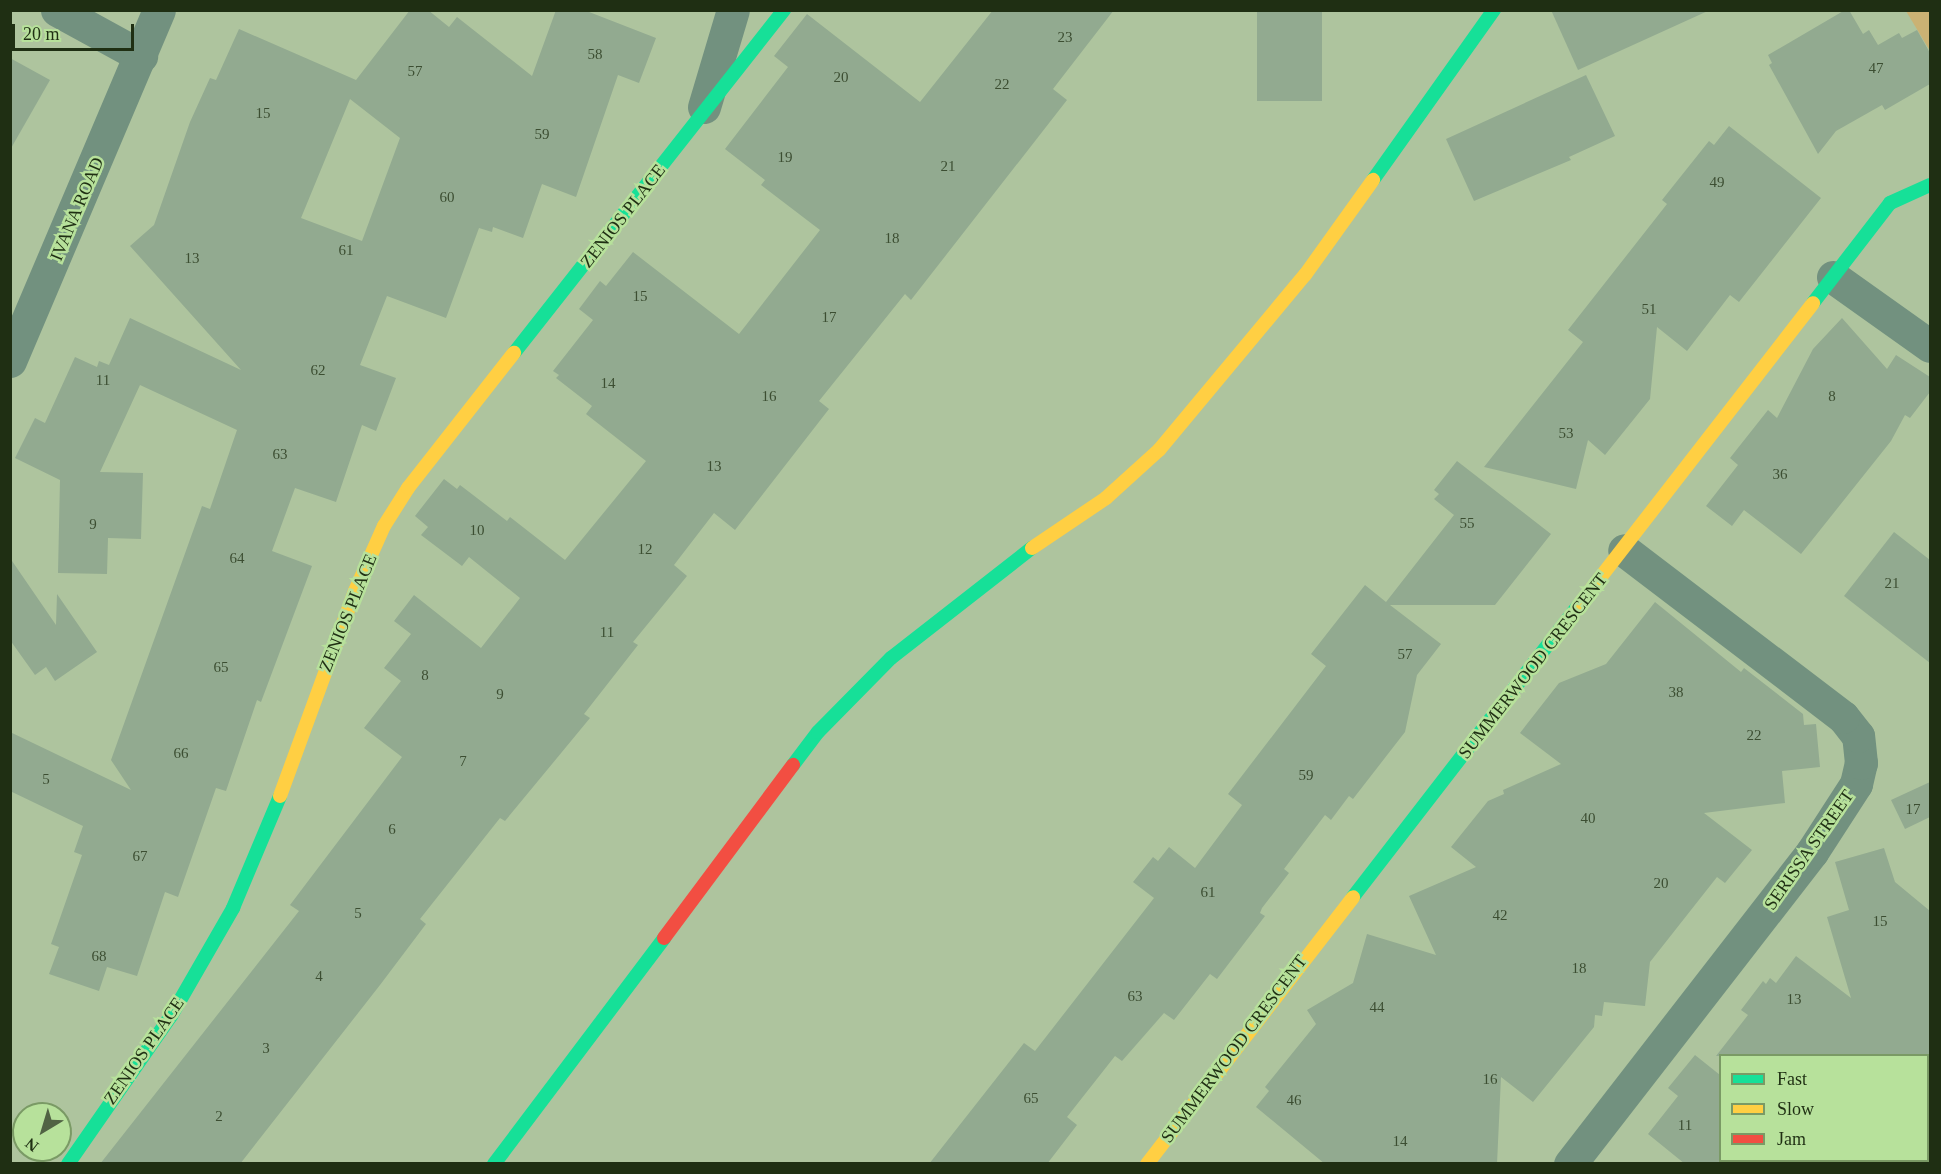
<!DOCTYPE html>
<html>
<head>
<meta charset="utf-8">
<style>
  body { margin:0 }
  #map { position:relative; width:1941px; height:1174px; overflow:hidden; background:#aec49e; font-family:"Times New Roman",serif }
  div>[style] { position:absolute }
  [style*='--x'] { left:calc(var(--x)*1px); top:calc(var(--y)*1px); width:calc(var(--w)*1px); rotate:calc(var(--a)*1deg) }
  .green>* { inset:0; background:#cab274 }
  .building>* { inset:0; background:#92aa90; transform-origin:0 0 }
  .street>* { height:33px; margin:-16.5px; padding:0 16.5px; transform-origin:16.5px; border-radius:16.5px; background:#72917f }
  .fast>* { height:14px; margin:-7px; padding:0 7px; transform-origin:7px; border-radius:7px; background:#16e098 }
  .slow>* { height:14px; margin:-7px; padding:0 7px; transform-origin:7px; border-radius:7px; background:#ffcf43 }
  .jam>* { height:14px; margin:-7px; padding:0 7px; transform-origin:7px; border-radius:7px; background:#f24e42 }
  span { translate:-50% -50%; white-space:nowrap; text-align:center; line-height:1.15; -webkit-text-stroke:5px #b7e19b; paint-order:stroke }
  .number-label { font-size:15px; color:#3c4e32 }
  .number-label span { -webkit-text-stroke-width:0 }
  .street-label { font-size:18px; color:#1f2f13 }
  .frame { position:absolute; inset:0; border:12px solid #1f2f13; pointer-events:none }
  .legend { position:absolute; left:1719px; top:1054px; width:210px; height:108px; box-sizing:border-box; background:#b7e19b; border:2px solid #7a9a65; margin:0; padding:8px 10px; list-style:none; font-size:18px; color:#1f2f13 }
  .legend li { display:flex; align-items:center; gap:12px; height:30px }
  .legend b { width:30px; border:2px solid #7a9a65 }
  .north { position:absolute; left:12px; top:1102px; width:60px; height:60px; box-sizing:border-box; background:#b7e19b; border:2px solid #7a9a65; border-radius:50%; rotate:218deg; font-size:16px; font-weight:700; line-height:24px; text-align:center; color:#1f2f13 }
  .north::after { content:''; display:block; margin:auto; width:21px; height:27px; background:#516344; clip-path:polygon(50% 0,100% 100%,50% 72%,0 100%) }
  .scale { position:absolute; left:12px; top:24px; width:122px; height:27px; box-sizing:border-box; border:3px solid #1f2f13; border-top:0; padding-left:8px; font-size:18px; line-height:21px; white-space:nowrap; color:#1f2f13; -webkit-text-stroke:4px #b7e19b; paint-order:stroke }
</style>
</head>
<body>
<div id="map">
  <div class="green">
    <div style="clip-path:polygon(1906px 11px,1930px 11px,1930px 51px)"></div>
  </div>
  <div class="building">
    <div style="clip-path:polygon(evenodd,410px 10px,428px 10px,449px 27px,457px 17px,532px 76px,556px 10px,584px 10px,656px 38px,639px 83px,618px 75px,576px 197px,542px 184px,523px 238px,493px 227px,492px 232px,479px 228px,446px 318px,387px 296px,360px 365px,396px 378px,376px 431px,362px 425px,336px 502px,295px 488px,272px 551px,312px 566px,261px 702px,257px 700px,226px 791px,216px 788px,178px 897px,165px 892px,137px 976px,107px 967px,99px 991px,49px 974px,59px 947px,51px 944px,82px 855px,74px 852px,83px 826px,10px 791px,10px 732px,131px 790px,111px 760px,202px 506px,210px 509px,237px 430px,140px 385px,100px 472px,143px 473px,141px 539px,108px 538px,107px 574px,58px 573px,60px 480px,15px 458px,35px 418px,45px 423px,75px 357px,97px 367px,99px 361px,109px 365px,130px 318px,241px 370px,130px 246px,154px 225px,190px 122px,210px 78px,216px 80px,239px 29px,356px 80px,410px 10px,350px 99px,400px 138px,362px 241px,301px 218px,350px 99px)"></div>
    <div style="clip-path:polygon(993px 10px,1114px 10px,1053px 89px,1067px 100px,911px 300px,905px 294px,819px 401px,829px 409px,735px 530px,714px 513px,674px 565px,687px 576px,633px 642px,638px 645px,584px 714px,590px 718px,505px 821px,500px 818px,420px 919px,426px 924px,380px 985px,240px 1164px,100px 1164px,299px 911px,290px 905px,402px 757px,364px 728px,401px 681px,384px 668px,411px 634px,394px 621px,414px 595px,481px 648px,520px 598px,469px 557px,462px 566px,421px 535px,428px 527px,415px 516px,444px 479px,457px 489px,460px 485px,507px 521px,510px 517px,565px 560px,646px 461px,586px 414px,592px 406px,556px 378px,559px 375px,553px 371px,593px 320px,579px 309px,600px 281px,606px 286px,633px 252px,739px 334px,820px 230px,761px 185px,765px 180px,725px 149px,788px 67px,774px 56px,807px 14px,920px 102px)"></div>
    <div style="left:1257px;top:10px;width:65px;height:91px"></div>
    <div style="clip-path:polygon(1551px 10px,1710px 10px,1578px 70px)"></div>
    <div style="clip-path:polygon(1845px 10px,1849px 10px,1863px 34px,1869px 30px,1878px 45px,1899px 33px,1902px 38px,1917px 30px,1930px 53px,1930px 84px,1885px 110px,1882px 105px,1836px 131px,1818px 154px,1769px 65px,1772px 63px,1768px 55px)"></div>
    <div style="clip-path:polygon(10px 58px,50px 80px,10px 150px)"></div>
    <div style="clip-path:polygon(1586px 75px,1615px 136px,1569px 157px,1571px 160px,1474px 201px,1446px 139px)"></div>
    <div style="clip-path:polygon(1729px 126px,1821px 198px,1739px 302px,1730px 295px,1687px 351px,1657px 327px,1650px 399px,1605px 455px,1588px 440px,1576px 489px,1484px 467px,1583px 342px,1568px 330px,1667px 204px,1662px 200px,1709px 141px,1714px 145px)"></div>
    <div style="clip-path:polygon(1842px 318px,1887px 369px,1896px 355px,1930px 377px,1930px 392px,1910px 418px,1905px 415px,1891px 441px,1801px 554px,1744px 510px,1732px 526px,1706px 506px,1738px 465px,1730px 458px,1768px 410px,1777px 418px,1813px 349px)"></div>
    <div style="clip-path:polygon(1457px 461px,1551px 534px,1495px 605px,1390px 605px,1441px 644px,1417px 675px,1405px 732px,1353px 799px,1349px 796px,1331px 820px,1325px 815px,1284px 869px,1289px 873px,1262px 908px,1260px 913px,1265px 916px,1217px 979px,1210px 974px,1174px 1020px,1164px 1013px,1122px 1061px,1115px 1056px,1067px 1117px,1077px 1125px,1047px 1164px,929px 1164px,1024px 1043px,1035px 1051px,1154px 898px,1133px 882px,1153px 857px,1158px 861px,1169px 847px,1195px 868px,1242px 805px,1228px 794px,1326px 666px,1311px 654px,1365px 585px,1386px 602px,1454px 515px,1434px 499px,1439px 494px,1434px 490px)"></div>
    <div style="clip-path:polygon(1894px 532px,1930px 560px,1930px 663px,1844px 596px)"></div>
    <div style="clip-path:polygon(10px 558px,56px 625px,57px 594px,97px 652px,55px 681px,46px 667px,35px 675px,10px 640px)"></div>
    <div style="clip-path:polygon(1655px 602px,1741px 672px,1744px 668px,1803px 714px,1804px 725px,1816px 724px,1820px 767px,1782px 771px,1785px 803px,1704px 813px,1752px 850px,1725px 883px,1717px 877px,1650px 962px,1645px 1006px,1604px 1002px,1602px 1016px,1595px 1015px,1594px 1027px,1533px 1102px,1501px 1077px,1497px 1164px,1325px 1164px,1256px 1107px,1269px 1091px,1265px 1087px,1316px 1024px,1307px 1010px,1353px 983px,1367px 934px,1436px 955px,1409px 896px,1476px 867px,1451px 847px,1488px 801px,1504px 794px,1503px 790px,1561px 764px,1520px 733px,1559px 683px,1606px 664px)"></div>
    <div style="clip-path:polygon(1930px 782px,1930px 817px,1905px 829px,1891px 800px)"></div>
    <div style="clip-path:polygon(1884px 848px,1895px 882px,1930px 911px,1930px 1056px,1716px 1056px,1748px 1015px,1741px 1010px,1763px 981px,1766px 984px,1770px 978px,1776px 983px,1796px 956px,1851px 998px,1827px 917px,1849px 910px,1835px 862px)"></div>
    <div style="clip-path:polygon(1695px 1055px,1720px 1075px,1720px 1164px,1685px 1164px,1648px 1134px,1678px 1096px,1668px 1088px)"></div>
  </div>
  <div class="street">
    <div style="--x:57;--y:10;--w:96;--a:28.7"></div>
    <div style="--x:704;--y:107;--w:101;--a:-73.4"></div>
    <div style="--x:1833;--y:277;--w:119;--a:35.4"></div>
    <div style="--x:10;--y:361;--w:381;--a:-67"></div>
    <div style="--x:1570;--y:1164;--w:395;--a:-52.2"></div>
    <div style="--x:1812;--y:852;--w:81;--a:-57.1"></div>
    <div style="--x:1856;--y:784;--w:22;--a:-77"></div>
    <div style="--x:1861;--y:763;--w:27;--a:-96"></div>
    <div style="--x:1858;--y:736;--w:24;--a:-128"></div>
    <div style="--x:1843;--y:717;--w:275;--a:-142.7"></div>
  </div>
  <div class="fast">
    <div style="--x:1373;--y:180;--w:209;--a:-54.6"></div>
    <div style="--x:1813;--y:303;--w:126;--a:-52.4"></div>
    <div style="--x:1890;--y:203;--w:44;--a:-24.2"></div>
    <div style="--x:514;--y:353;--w:437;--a:-51.8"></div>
    <div style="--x:793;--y:765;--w:41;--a:-52.9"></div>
    <div style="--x:818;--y:732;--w:104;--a:-45.4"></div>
    <div style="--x:891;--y:658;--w:179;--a:-38"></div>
    <div style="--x:1353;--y:897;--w:369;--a:-52.3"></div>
    <div style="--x:68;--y:1164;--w:180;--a:-55.2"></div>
    <div style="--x:171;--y:1016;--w:125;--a:-60.1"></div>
    <div style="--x:233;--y:908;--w:121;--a:-67.2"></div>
    <div style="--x:494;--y:1164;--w:283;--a:-53"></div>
  </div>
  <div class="slow">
    <div style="--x:1032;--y:548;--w:89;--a:-34"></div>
    <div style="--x:1106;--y:498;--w:72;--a:-42.2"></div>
    <div style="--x:1159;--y:450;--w:228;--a:-50.2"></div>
    <div style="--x:1305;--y:275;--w:117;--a:-54.4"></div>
    <div style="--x:1579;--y:605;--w:382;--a:-52.2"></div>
    <div style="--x:280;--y:796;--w:218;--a:-69.9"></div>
    <div style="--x:355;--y:591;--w:71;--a:-66"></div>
    <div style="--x:384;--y:526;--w:45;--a:-57.7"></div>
    <div style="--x:408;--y:488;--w:172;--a:-51.9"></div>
    <div style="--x:1147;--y:1164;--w:337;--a:-52.3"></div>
  </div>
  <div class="jam">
    <div style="--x:664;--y:938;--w:216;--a:-53.3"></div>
  </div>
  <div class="number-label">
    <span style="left:1065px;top:38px">23</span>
    <span style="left:595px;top:55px">58</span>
    <span style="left:1876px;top:69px">47</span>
    <span style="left:415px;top:72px">57</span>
    <span style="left:841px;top:78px">20</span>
    <span style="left:1002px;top:85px">22</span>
    <span style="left:263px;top:114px">15</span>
    <span style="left:542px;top:135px">59</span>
    <span style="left:785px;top:158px">19</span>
    <span style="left:948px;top:167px">21</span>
    <span style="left:1717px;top:183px">49</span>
    <span style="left:447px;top:198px">60</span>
    <span style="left:892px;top:239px">18</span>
    <span style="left:346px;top:251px">61</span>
    <span style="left:192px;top:259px">13</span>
    <span style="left:640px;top:297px">15</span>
    <span style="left:1649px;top:310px">51</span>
    <span style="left:829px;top:318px">17</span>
    <span style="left:318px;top:371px">62</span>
    <span style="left:103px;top:381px">11</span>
    <span style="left:608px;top:384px">14</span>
    <span style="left:769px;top:397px">16</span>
    <span style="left:1832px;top:397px">8</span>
    <span style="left:1566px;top:434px">53</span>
    <span style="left:280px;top:455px">63</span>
    <span style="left:714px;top:467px">13</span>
    <span style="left:1780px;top:475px">36</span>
    <span style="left:1467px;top:524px">55</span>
    <span style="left:93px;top:525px">9</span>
    <span style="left:477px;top:531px">10</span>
    <span style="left:645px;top:550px">12</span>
    <span style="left:237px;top:559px">64</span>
    <span style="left:1892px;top:584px">21</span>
    <span style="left:607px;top:633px">11</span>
    <span style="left:1405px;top:655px">57</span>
    <span style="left:221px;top:668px">65</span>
    <span style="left:425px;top:676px">8</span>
    <span style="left:1676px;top:693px">38</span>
    <span style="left:500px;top:695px">9</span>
    <span style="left:1754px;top:736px">22</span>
    <span style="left:181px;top:754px">66</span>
    <span style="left:463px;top:762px">7</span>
    <span style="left:1306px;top:776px">59</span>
    <span style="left:46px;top:780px">5</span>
    <span style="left:1913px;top:810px">17</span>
    <span style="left:1588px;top:819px">40</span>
    <span style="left:392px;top:830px">6</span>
    <span style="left:140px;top:857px">67</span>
    <span style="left:1661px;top:884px">20</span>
    <span style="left:1208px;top:893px">61</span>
    <span style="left:358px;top:914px">5</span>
    <span style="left:1500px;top:916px">42</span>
    <span style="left:1880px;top:922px">15</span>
    <span style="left:99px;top:957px">68</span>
    <span style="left:1579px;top:969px">18</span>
    <span style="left:319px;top:977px">4</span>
    <span style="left:1135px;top:997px">63</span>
    <span style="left:1794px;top:1000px">13</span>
    <span style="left:1377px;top:1008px">44</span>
    <span style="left:266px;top:1049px">3</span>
    <span style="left:1490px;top:1080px">16</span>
    <span style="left:1031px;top:1099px">65</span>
    <span style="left:1294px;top:1101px">46</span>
    <span style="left:219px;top:1117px">2</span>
    <span style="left:1685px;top:1126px">11</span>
    <span style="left:1400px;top:1142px">14</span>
  </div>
  <div class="street-label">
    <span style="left:77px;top:209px;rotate:-67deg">IVANA ROAD</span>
    <span style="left:623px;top:216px;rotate:-52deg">ZENIOS PLACE</span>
    <span style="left:348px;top:613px;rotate:-68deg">ZENIOS PLACE</span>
    <span style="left:1533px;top:666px;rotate:-52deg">SUMMERWOOD CRESCENT</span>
    <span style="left:1809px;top:850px;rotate:-55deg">SERISSA STREET</span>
    <span style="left:1234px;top:1049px;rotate:-53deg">SUMMERWOOD CRESCENT</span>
    <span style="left:144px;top:1051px;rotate:-55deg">ZENIOS PLACE</span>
  </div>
  <div class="frame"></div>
  <ul class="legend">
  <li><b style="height:8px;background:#16e098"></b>Fast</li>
  <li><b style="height:8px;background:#ffcf43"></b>Slow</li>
  <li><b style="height:8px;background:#f24e42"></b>Jam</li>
  </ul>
  <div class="north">N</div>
  <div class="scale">20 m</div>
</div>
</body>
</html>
